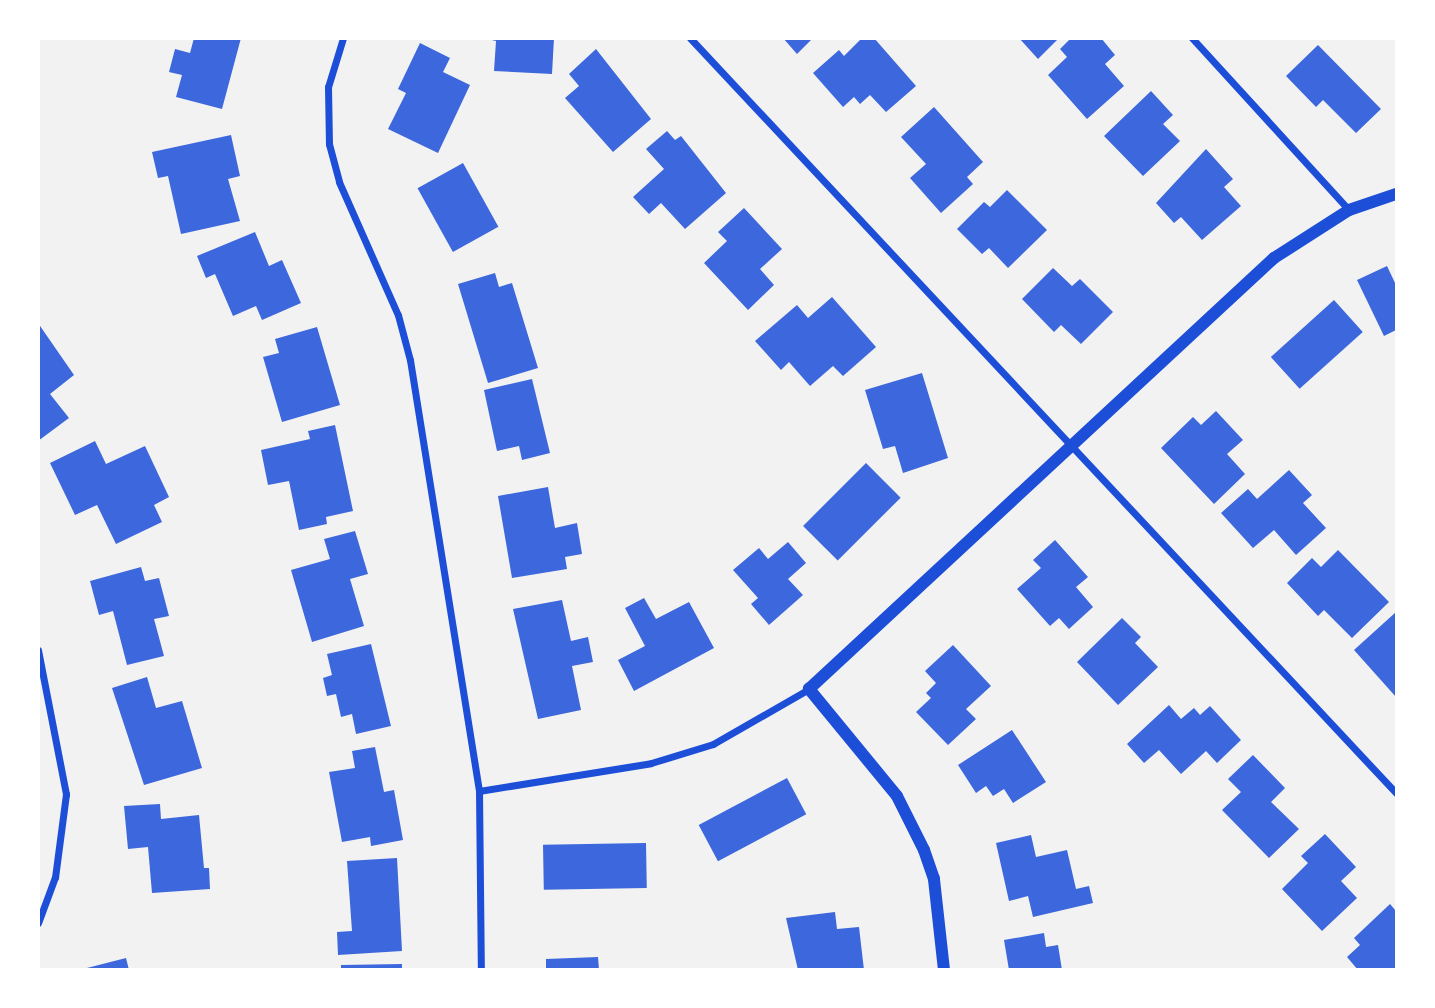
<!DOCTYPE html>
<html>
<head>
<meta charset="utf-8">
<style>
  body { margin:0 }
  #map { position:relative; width:1435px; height:1008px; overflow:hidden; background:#f2f2f2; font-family:"Space Grotesk",sans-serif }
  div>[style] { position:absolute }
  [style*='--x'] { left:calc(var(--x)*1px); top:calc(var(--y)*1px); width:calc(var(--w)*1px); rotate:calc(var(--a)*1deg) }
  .building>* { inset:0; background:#3d67dc; transform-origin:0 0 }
  .minor>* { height:7px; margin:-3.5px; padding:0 3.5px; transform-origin:3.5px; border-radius:3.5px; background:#1d4ed8 }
  .tertiary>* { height:12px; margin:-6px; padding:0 6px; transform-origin:6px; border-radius:6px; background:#1d4ed8 }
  span { translate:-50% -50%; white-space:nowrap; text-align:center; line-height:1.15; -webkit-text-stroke:5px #fff; paint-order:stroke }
  .frame { position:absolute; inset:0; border:40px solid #fff; pointer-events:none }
</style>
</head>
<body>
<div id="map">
  <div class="building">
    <div style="clip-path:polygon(194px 38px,241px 38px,222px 109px,176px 97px,182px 75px,169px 72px,175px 49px,190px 53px)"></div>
    <div style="clip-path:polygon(483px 38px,554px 38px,552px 74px,494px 71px,496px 41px)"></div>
    <div style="clip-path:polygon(783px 38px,813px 38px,797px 54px)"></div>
    <div style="clip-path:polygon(862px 38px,874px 38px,916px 86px,886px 112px,870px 95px,860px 104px,854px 97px,843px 107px,813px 73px,839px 50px,844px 56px)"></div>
    <div style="clip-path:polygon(1019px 38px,1059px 38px,1038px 59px)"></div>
    <div style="clip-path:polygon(1071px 38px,1101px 38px,1115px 55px,1105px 64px,1124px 86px,1087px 119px,1048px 75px,1067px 57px,1060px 49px)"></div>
    <div style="clip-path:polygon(420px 43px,450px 58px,443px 72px,470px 85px,438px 153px,388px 129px,406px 93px,398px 89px)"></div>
    <div style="clip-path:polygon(1318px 45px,1381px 109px,1356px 133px,1323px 100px,1316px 107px,1286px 76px)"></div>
    <div style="clip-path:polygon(596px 49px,651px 119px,613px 152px,565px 98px,579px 86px,569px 74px)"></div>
    <div style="clip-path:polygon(1151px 91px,1173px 115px,1163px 124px,1180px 141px,1143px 176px,1104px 136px)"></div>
    <div style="clip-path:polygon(934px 107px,983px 162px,967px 177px,973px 184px,941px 213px,910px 178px,926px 164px,901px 137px)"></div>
    <div style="clip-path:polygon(667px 131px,675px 140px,681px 136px,726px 193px,685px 229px,661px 203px,649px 214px,633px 197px,664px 169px,646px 149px)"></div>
    <div style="clip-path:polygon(231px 135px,240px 176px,228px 179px,240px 221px,181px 234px,168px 176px,158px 178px,152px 152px)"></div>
    <div style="clip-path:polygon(1206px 149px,1233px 179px,1224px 187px,1241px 206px,1202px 240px,1181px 217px,1174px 223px,1156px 203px)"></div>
    <div style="left:463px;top:163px;width:73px;height:52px;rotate:61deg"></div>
    <div style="clip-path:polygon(1007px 190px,1047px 230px,1008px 268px,989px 248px,982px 254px,957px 229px,984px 202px,990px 207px)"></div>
    <div style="clip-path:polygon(744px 208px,782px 249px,760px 269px,774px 285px,748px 310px,704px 263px,727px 241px,718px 232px)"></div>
    <div style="clip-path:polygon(255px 232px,269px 266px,282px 260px,301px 303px,262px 320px,256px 306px,233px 316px,215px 274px,206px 278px,197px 256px)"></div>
    <div style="clip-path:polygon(1387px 266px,1396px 285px,1396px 330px,1384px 336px,1357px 280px)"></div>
    <div style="clip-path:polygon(1053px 268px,1072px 286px,1080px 279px,1113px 312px,1081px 344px,1061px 325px,1054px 332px,1022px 299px)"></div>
    <div style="clip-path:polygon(495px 273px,499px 287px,512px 283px,538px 368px,488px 383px,458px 284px)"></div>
    <div style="clip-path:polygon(832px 297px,876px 347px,843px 376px,833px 366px,810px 386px,789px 362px,781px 370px,755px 341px,797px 305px,808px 318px)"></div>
    <div style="left:1334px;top:300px;width:43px;height:85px;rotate:48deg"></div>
    <div style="clip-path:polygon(38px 323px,74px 375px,50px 394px,69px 418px,38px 441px)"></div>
    <div style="clip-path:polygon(317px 327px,340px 405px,282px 422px,263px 357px,279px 353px,275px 339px)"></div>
    <div style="clip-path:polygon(922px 373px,948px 458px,903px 473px,895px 446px,883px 449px,865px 390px)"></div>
    <div style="clip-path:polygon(532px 379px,550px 453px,522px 460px,519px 446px,497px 451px,484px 390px)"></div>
    <div style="clip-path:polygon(1216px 411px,1243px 440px,1227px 454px,1245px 474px,1214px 504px,1161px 448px,1193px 417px,1201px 425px)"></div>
    <div style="clip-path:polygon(335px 425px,353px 511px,326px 517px,327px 524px,299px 530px,289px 481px,268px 485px,261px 450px,310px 439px,308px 431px)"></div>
    <div style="clip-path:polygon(95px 441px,106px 464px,145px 446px,169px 497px,154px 505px,162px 522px,116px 544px,97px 505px,75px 515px,50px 463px)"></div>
    <div style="left:866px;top:463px;width:49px;height:89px;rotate:45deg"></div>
    <div style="clip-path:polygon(1289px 470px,1312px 495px,1303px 503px,1326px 528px,1296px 555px,1274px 530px,1253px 548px,1221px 513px,1248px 489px,1257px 499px)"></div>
    <div style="clip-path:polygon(548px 487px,555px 528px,577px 523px,582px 554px,565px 557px,567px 569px,512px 578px,498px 496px)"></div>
    <div style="clip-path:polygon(355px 531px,368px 574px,350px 579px,364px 626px,312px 642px,291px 570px,330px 559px,324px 539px)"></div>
    <div style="clip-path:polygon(1055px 540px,1088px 577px,1076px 587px,1093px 607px,1069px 629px,1059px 618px,1050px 626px,1017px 589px,1041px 568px,1033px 560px)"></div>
    <div style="clip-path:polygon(788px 542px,806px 563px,788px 579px,803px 595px,769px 625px,751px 604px,758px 598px,733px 570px,759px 548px,768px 559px)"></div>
    <div style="clip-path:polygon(1338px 550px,1389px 602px,1352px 638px,1324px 610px,1318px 616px,1287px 583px,1312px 558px,1321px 567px)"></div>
    <div style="clip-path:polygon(141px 567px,145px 581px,159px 578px,169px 616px,154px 619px,164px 656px,127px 665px,113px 611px,99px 615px,90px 581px)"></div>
    <div style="clip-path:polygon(644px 598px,656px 619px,689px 602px,714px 648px,634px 691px,618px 660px,645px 646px,625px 608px)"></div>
    <div style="clip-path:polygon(562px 600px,571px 641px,588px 637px,593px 662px,572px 666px,581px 710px,538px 719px,513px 609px)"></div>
    <div style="clip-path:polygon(1396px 612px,1396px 697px,1354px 650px)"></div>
    <div style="clip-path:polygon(1122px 618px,1141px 637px,1135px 643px,1158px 667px,1118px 705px,1077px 662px)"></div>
    <div style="clip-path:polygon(371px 644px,391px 726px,356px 734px,352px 714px,341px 717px,336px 694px,327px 696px,323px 678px,332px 675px,327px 654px)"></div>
    <div style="clip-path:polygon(953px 645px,991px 686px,966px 709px,976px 719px,948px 745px,916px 712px,931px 698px,926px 693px,936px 683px,925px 671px)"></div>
    <div style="clip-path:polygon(147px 677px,156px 708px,182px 701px,202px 768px,144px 785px,112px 688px)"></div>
    <div style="clip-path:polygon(1169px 705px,1181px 719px,1194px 708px,1200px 715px,1210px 706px,1241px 740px,1217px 763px,1206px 751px,1181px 774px,1159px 750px,1144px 763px,1127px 744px)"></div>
    <div style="clip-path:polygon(1012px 730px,1046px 782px,1013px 803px,1004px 789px,993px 796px,986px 786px,976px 793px,958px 765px)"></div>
    <div style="clip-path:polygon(375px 747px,384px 792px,394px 790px,403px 840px,371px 846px,370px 837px,342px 842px,329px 772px,355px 768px,352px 751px)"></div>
    <div style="clip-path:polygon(1253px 755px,1285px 788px,1271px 802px,1299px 829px,1269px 858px,1222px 810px,1241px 792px,1228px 779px)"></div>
    <div style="left:787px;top:778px;width:41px;height:100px;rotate:62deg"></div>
    <div style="clip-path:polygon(160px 804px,161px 819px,199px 815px,204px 868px,209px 868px,210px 889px,152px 893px,148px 847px,128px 849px,124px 806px)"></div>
    <div style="clip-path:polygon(1325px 834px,1356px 867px,1341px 881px,1357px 898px,1322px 931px,1282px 889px,1308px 863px,1301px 856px)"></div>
    <div style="clip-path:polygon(1031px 835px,1036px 857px,1067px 850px,1076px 889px,1089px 886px,1093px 903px,1033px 917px,1028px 896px,1009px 901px,996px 843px)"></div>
    <div style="left:646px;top:843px;width:45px;height:103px;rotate:89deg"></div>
    <div style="clip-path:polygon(397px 858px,402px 951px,338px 955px,337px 932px,352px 931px,347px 861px)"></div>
    <div style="clip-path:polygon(1390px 904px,1396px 911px,1396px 970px,1358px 970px,1347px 957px,1360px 945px,1354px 938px)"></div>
    <div style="clip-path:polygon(835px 912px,837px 929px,859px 927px,864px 970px,798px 970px,786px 918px)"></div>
    <div style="clip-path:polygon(1044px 933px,1046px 947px,1058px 945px,1062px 970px,1009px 970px,1004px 940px)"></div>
    <div style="clip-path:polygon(598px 957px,599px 970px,546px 970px,546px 959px)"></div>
    <div style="clip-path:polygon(126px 958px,129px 970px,83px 970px,83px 969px)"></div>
    <div style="clip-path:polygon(402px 964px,402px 970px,341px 970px,341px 965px)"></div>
  </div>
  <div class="minor">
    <div style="--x:343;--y:38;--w:51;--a:107"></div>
    <div style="--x:328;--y:87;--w:57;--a:89"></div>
    <div style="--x:329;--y:144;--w:39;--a:75"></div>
    <div style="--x:339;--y:182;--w:145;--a:66.1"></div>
    <div style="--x:398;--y:315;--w:47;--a:75.1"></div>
    <div style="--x:410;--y:360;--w:436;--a:80.9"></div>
    <div style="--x:479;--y:791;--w:179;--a:89.4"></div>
    <div style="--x:690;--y:38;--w:1034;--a:46.92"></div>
    <div style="--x:1192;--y:38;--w:233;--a:47.6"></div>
    <div style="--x:38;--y:650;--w:147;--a:79"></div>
    <div style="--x:66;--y:794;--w:84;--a:97.5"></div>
    <div style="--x:55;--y:877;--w:49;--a:110.3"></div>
    <div style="--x:479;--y:791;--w:174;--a:-9.2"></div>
    <div style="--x:651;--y:763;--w:65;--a:-17"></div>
    <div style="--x:713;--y:744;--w:111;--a:-29.8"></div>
  </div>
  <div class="tertiary">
    <div style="--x:944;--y:970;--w:92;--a:-96.3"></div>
    <div style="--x:934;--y:879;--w:31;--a:-109"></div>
    <div style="--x:924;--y:850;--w:60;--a:-116.6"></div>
    <div style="--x:897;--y:796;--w:139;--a:-129.4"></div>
    <div style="--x:809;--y:689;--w:634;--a:-42.83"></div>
    <div style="--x:1274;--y:258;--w:89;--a:-32.6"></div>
    <div style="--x:1349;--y:210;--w:50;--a:-18.8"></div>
  </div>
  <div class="frame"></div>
</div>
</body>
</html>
